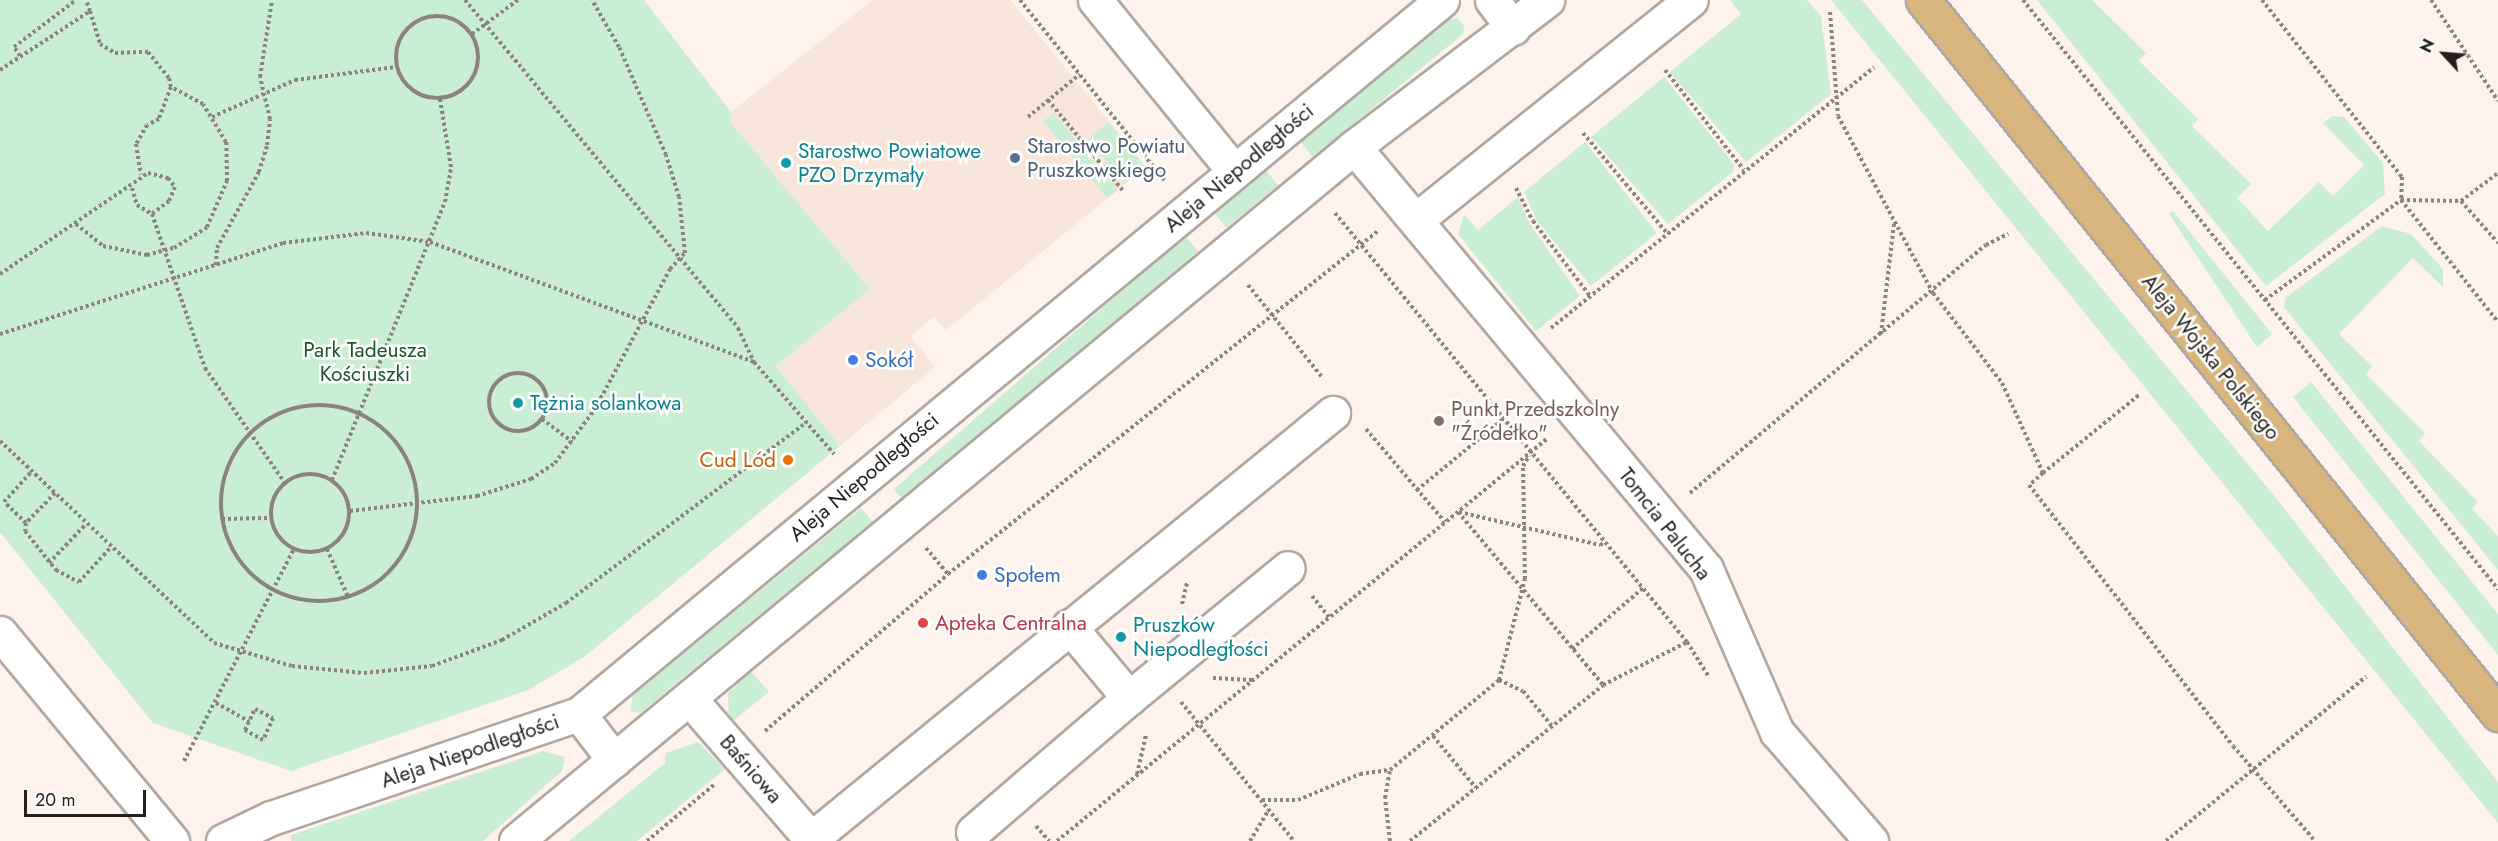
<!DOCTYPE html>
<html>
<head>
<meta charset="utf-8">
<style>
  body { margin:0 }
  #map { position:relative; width:2498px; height:841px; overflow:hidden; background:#fdf2ec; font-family:Jost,sans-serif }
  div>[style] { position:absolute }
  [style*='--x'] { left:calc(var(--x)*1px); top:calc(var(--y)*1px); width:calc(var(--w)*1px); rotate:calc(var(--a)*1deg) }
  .built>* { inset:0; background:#f7e5da }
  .green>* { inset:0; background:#caeed4; transform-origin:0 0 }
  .path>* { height:4px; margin-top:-2px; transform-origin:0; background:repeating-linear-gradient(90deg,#8a837f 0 3px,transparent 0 6px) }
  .path>.ring { margin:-2px; padding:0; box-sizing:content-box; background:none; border:4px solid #8a837f; border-radius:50% }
  .roads { filter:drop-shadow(2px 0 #b1a7a1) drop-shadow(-2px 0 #b1a7a1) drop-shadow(0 2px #b1a7a1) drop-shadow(0 -2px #b1a7a1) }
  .minor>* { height:33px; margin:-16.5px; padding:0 16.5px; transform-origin:16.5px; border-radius:16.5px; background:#fff }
  .major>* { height:33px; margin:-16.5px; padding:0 16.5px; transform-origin:16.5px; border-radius:16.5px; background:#d7b57c }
  .dots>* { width:16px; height:16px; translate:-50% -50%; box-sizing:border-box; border:3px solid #fff; border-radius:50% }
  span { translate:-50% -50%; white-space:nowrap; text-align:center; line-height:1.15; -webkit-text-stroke:5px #fff; paint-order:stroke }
  .service-label { font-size:21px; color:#4e5e75 }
  .left { translate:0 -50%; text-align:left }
  .culture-label { font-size:21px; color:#0d838f }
  .street-label { font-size:21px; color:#231f1c }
  .park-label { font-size:21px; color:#1a5531 }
  .shop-label { font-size:21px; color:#366cbe }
  .education-label { font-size:21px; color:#785e54 }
  .food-label { font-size:21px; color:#c56008 }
  .right { translate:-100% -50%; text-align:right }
  .health-label { font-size:21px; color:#be3a42 }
  .north { position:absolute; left:2414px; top:24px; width:60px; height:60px; -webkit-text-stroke:4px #fff; paint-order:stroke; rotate:296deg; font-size:16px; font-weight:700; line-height:24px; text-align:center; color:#231f1c }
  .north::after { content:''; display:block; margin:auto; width:21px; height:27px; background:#231f1c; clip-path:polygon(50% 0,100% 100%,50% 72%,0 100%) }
  .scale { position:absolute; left:24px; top:790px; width:122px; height:27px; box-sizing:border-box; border:3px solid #231f1c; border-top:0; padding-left:8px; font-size:18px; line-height:21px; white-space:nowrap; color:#231f1c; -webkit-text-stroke:4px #fff; paint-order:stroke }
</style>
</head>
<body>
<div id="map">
  <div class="built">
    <div style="clip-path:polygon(873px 0,1010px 0,1146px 167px,946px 330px,934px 317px,910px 336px,935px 367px,840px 446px,776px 366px,870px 289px,731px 123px,731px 112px)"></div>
  </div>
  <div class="green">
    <div style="clip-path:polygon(0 0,644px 0,731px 112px,731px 123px,870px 289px,776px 366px,840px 446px,584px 657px,528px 690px,291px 771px,153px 723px,0 532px)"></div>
    <div style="clip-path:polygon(1730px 0,1807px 0,1821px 16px,1831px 94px,1746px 162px,1670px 72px,1741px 14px)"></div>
    <div style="clip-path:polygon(1831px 0,1862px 0,2276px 498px,2498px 782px,2498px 823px)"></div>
    <div style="clip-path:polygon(2037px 0,2092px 0,2146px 53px,2139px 61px,2198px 119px,2192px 126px,2251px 184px,2237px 198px,2268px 231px,2319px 182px,2333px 196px,2364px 165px,2323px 123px,2332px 116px,2344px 117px,2383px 163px,2385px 194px,2266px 286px)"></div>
    <div style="clip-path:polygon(1457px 18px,1464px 25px,1463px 34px,1313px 157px,1300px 141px,1447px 20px)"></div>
    <div style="clip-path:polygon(1664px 77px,1734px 164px,1734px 171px,1668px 224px,1591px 137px)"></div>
    <div style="left:1053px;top:113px;width:100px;height:13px;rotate:50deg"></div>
    <div style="left:1109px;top:122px;width:58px;height:27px;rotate:51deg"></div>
    <div style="clip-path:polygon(1585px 142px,1657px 233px,1591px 286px,1537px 221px,1524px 192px)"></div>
    <div style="left:1265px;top:169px;width:21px;height:67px;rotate:51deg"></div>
    <div style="clip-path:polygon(1518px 197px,1530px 224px,1580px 296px,1536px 331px,1458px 234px,1464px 214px,1478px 230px)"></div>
    <div style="clip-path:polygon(2173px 211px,2272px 334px,2257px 347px,2169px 214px)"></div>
    <div style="clip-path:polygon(2382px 226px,2411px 234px,2443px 269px,2443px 287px,2413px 258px,2339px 334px,2372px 366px,2366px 374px,2425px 433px,2419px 441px,2478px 502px,2472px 509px,2498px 536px,2498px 570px,2284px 307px,2285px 298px)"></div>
    <div style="left:1185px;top:236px;width:20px;height:386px;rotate:49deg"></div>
    <div style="clip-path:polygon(2311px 382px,2498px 614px,2498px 655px,2293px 397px)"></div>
    <div style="clip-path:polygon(861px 508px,873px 522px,640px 713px,630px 711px,633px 695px)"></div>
    <div style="clip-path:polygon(751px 671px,769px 692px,729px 724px,728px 694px)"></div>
    <div style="clip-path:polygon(698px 742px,725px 769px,637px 841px,569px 841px,665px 763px,666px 753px)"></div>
    <div style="clip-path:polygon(543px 751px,565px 757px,562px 771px,483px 841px,291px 841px,291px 835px)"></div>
  </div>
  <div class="path">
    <div style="--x:465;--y:0;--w:427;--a:50.2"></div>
    <div style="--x:738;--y:328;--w:38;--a:65"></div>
    <div style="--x:754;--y:362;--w:122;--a:49"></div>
    <div style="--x:1020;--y:0;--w:233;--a:51.3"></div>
    <div style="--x:2023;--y:0;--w:757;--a:51.12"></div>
    <div style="--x:2262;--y:0;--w:226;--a:51.7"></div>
    <div style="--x:2402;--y:177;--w:23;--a:92"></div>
    <div style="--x:2401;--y:200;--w:156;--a:51.5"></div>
    <div style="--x:2431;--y:0;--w:121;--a:56.4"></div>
    <div style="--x:90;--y:11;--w:34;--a:73"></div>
    <div style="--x:100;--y:44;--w:17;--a:31"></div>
    <div style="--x:115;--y:53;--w:33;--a:-2"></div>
    <div style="--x:148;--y:52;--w:33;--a:51"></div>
    <div style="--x:169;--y:78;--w:9;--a:77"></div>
    <div style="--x:171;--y:87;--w:34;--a:111"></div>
    <div style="--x:159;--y:119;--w:13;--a:153"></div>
    <div style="--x:147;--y:125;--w:22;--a:120"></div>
    <div style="--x:136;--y:144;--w:31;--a:81"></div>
    <div style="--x:1830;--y:12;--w:104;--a:85.6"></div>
    <div style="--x:1838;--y:116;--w:201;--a:61.8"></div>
    <div style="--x:1933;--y:293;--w:113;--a:52.5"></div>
    <div style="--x:2002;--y:383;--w:99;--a:65.5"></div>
    <div style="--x:2043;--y:473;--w:18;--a:139"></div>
    <div style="--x:2029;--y:485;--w:331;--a:52"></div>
    <div style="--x:2233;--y:746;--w:125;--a:49.2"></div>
    <div class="ring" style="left:396px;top:16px;width:78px;height:78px"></div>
    <div style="--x:472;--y:34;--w:57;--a:-36.5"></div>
    <div style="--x:20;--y:56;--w:11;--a:-124"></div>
    <div style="--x:14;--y:47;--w:78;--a:-37.2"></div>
    <div style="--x:0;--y:70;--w:108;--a:-33.2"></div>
    <div style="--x:90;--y:11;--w:12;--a:-110"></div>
    <div style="--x:1665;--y:70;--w:127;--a:51.7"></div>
    <div style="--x:1048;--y:100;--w:119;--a:50.4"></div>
    <div style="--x:212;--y:117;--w:91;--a:-24"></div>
    <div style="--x:295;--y:80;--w:102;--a:-7.3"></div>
    <div style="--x:1028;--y:117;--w:67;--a:-39.6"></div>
    <div style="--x:1583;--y:133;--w:131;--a:50"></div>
    <div style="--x:132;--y:188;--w:18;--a:74"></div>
    <div style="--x:137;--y:205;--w:17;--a:31"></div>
    <div style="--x:152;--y:214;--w:163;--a:71"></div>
    <div style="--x:205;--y:368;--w:140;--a:55.2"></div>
    <div style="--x:1516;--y:188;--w:37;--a:63"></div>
    <div style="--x:1533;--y:221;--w:94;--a:52.8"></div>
    <div style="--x:2461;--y:201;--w:46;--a:-37.1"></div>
    <div style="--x:1335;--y:213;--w:555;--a:50.63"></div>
    <div style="--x:1687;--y:642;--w:40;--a:58"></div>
    <div style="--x:76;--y:224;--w:35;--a:39"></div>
    <div style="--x:103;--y:246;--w:45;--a:11.6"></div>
    <div style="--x:147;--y:255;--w:28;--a:-15"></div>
    <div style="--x:174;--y:248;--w:39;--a:-32"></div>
    <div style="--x:207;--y:227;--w:50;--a:-66.5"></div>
    <div style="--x:227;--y:181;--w:39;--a:-91"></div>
    <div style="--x:226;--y:142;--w:44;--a:-121.2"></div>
    <div style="--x:203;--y:104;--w:36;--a:-152"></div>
    <div style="--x:216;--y:265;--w:17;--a:-87"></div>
    <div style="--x:217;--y:248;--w:87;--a:-61.1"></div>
    <div style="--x:259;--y:172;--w:28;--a:-73"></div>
    <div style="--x:267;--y:145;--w:26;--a:-83"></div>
    <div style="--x:270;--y:119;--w:43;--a:-103.4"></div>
    <div style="--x:260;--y:77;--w:78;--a:-81.1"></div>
    <div style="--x:0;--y:274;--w:179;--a:-34.3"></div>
    <div style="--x:148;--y:173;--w:21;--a:14"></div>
    <div style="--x:168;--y:178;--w:11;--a:52"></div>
    <div style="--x:175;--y:187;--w:15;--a:113"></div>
    <div style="--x:169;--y:201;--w:21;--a:143"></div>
    <div style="--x:1248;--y:285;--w:118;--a:51.2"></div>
    <div style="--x:2265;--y:300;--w:169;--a:-36.3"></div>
    <div style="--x:2401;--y:200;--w:60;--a:1"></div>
    <div style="--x:2461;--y:201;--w:56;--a:48.6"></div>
    <div style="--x:1551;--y:328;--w:415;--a:-38.9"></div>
    <div style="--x:0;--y:334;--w:297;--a:-17.8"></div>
    <div style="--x:283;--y:243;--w:84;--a:-6.9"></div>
    <div style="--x:366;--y:233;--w:65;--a:8"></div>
    <div style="--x:430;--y:242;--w:346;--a:20.3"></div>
    <div style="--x:1881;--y:334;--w:112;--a:-83.3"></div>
    <div class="ring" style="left:489px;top:373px;width:54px;height:54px"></div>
    <div class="ring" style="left:221px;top:405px;width:192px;height:192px"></div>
    <div style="--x:542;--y:419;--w:38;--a:37"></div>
    <div style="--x:1366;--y:429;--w:122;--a:49.7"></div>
    <div style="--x:0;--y:441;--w:294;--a:43.3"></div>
    <div style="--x:214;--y:643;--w:81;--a:16.4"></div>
    <div style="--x:292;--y:666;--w:72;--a:5.6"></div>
    <div style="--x:364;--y:673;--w:68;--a:-5.9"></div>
    <div style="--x:432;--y:666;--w:75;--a:-20.4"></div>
    <div style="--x:502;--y:640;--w:74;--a:-30"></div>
    <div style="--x:566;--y:603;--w:301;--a:-36.9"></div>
    <div style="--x:2043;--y:473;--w:124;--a:-39.1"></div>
    <div class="ring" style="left:271px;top:474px;width:74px;height:74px"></div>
    <div style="--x:332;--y:480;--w:300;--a:-67.9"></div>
    <div style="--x:445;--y:202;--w:36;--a:-80"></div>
    <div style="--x:451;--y:167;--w:69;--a:-99.2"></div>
    <div style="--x:1417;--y:490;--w:112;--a:-39.5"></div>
    <div style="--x:55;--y:493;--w:42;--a:134"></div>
    <div style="--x:26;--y:523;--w:8;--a:97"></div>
    <div style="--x:25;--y:531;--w:50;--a:51.5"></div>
    <div style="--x:56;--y:570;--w:26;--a:28"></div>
    <div style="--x:79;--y:582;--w:47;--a:-47.6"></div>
    <div style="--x:1690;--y:493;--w:386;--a:-40"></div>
    <div style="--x:1986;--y:245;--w:25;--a:-27"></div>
    <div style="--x:350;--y:511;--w:128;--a:-6.7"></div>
    <div style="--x:477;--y:496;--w:57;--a:-17.5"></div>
    <div style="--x:531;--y:479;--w:29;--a:-34"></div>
    <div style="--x:555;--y:463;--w:67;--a:-53.5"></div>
    <div style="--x:595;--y:409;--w:159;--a:-61.8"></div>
    <div style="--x:670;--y:269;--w:22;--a:-47"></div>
    <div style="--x:685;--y:253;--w:56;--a:-96.1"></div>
    <div style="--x:679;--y:197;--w:44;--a:-107.2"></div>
    <div style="--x:666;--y:155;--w:118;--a:-113.5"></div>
    <div style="--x:619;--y:47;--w:54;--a:-119.9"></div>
    <div style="--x:1458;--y:512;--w:226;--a:50"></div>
    <div style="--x:1459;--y:512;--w:145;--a:13.2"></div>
    <div style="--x:1600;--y:545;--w:5;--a:-22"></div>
    <div style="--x:222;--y:519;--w:49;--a:-1.2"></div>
    <div style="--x:26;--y:523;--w:30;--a:-136"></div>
    <div style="--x:4;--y:502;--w:42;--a:-47.9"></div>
    <div style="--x:926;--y:548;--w:34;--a:50"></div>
    <div style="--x:327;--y:549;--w:52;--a:66.4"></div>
    <div style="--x:49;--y:563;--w:54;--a:-46.5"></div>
    <div style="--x:1312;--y:596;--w:27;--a:51"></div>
    <div style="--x:1182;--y:604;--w:23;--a:-77"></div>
    <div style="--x:1572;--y:649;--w:94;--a:-40.7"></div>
    <div style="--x:1213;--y:678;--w:39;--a:3"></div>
    <div style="--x:1499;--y:680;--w:26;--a:25"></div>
    <div style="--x:1523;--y:691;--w:45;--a:50.4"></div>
    <div style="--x:1181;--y:702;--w:179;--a:50.9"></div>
    <div style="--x:216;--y:703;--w:38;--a:29"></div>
    <div style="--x:255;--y:709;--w:20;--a:27"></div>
    <div style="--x:273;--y:718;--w:24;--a:114"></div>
    <div style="--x:263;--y:740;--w:21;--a:-151"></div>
    <div style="--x:245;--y:730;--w:23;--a:-65"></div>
    <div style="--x:765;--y:731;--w:241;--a:-40.6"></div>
    <div style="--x:948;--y:574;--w:550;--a:-38.58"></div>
    <div style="--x:1433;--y:736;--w:67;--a:50.4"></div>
    <div style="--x:184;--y:761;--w:239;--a:-62.6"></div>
    <div style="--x:1137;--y:774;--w:40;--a:-77"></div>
    <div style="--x:1262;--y:800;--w:36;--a:0"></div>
    <div style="--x:1298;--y:800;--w:67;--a:-22.8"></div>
    <div style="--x:1360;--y:774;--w:30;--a:-8"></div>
    <div style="--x:1390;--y:770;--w:141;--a:-39.5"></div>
    <div style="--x:1499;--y:680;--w:104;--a:-75.6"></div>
    <div style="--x:1525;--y:579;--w:113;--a:-91"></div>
    <div style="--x:1523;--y:466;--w:12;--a:-59"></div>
    <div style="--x:1036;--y:826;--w:20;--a:49"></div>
    <div style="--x:647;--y:841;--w:89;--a:-40"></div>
    <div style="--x:1057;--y:841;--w:635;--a:-39.38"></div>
    <div style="--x:1250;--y:841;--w:37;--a:-59"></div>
    <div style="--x:1390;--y:841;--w:43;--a:-96.6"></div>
    <div style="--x:1385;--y:798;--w:28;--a:-80"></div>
    <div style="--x:1410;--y:841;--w:248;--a:-38.9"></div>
    <div style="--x:1603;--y:685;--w:94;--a:-27.1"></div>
    <div style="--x:2166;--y:841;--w:259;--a:-39.4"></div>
  </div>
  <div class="roads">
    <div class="minor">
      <div style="--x:1095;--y:0;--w:220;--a:50.9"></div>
      <div style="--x:1492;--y:0;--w:35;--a:53"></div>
      <div style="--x:1354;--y:147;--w:550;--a:50.17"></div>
      <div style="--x:1706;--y:569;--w:178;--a:66.5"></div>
      <div style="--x:1777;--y:732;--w:144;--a:49.2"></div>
      <div style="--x:1416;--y:220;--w:352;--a:-38.7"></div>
      <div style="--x:1069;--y:626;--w:94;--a:50.2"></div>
      <div style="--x:1129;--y:698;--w:205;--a:-39.3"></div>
      <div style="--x:0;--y:633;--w:270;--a:50.4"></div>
      <div style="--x:689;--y:698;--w:189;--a:49.1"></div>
      <div style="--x:579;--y:714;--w:58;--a:52.7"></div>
      <div style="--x:973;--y:832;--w:206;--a:-40.7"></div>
      <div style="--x:811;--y:839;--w:674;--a:-39.22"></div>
      <div style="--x:223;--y:841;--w:53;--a:-25.6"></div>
      <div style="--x:271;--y:818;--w:325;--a:-18.7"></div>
      <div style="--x:579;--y:714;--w:1120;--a:-39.6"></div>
      <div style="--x:516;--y:841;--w:1088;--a:-39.63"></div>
      <div style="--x:1354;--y:147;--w:243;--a:-37.3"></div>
    </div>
    <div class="major">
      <div style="--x:1923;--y:0;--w:917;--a:51.15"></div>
    </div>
  </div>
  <div class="dots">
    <div style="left:1015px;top:158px;background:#5c6f8a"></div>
    <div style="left:786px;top:163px;background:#0f9aa8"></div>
    <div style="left:853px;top:360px;background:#3f7fe0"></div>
    <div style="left:518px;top:403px;background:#0f9aa8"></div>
    <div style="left:1439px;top:421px;background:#8d6e63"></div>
    <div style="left:788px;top:460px;background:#e8710a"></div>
    <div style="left:982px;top:575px;background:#3f7fe0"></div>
    <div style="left:923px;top:623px;background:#e0444e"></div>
    <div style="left:1121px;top:637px;background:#0f9aa8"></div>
  </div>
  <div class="service-label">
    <span class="left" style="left:1027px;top:158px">Starostwo Powiatu<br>Pruszkowskiego</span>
  </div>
  <div class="culture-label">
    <span class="left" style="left:798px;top:163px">Starostwo Powiatowe<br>PZO Drzymały</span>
    <span class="left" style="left:530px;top:403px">Tężnia solankowa</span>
    <span class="left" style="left:1133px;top:637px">Pruszków<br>Niepodległości</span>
  </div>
  <div class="street-label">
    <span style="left:1239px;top:168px;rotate:-40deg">Aleja Niepodległości</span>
    <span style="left:2211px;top:357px;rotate:51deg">Aleja Wojska Polskiego</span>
    <span style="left:864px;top:477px;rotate:-40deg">Aleja Niepodległości</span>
    <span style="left:1665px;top:524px;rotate:52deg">Tomcia Palucha</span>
    <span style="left:470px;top:751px;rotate:-19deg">Aleja Niepodległości</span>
    <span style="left:751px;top:769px;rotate:49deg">Baśniowa</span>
  </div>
  <div class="park-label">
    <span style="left:365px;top:362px">Park Tadeusza<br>Kościuszki</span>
  </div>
  <div class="shop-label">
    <span class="left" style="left:865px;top:360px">Sokół</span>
    <span class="left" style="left:994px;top:575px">Społem</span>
  </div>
  <div class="education-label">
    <span class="left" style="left:1451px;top:421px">Punkt Przedszkolny<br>"Źródełko"</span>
  </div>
  <div class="food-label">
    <span class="right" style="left:776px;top:460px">Cud Lód</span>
  </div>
  <div class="health-label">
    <span class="left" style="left:935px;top:623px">Apteka Centralna</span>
  </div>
  <div class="north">N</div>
  <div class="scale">20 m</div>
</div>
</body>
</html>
